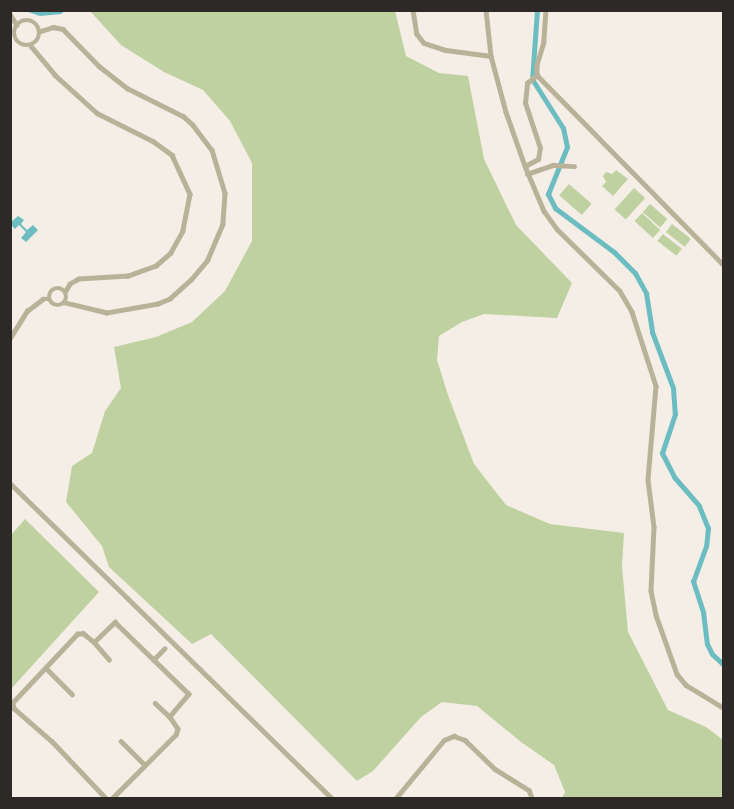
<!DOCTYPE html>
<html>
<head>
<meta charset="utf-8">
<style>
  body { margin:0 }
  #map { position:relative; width:734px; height:809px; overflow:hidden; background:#f5eee6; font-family:"Open Sans",sans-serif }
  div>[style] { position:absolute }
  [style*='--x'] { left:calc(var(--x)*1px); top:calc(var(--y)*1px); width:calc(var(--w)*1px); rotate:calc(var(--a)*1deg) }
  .green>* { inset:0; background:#c0d1a1; transform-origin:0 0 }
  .water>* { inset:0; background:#6cbdc2 }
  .canal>* { height:5px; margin:-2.5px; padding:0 2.5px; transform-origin:2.5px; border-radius:2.5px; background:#6cbdc2 }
  .street>* { height:4.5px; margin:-2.25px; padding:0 2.25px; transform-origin:2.25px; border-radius:2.25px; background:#bab298 }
  .street>.ring { margin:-2.25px; padding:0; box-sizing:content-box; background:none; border:4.5px solid #bab298; border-radius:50% }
  span { translate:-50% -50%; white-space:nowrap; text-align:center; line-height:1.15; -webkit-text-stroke:4.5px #fffcf9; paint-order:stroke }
  .frame { position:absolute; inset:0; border:12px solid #2c2926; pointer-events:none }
</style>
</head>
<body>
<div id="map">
  <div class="green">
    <div style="clip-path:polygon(90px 11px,395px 11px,406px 56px,439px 73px,468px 76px,484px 159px,516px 225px,572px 283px,557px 318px,484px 314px,462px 322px,439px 336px,437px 360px,448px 395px,474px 464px,506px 505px,550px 524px,624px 533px,622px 566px,628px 632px,668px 710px,706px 727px,723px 740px,723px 798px,562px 798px,565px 792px,554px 765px,521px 742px,477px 706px,442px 702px,421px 717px,373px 771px,357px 781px,211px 634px,192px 644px,109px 567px,102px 546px,66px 502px,72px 466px,92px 453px,105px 411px,121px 388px,114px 347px,156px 337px,192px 322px,225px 291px,252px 241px,252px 163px,230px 121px,203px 90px,164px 72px,121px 45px)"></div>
    <div style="clip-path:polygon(616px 170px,628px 179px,613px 196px,602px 186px,606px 182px,603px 176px,606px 172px,612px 174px)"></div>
    <div style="left:569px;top:184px;width:30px;height:15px;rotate:41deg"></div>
    <div style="left:634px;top:188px;width:15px;height:29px;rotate:42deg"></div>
    <div style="left:650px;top:204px;width:23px;height:11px;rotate:41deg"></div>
    <div style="left:642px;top:213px;width:25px;height:11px;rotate:43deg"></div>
    <div style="left:672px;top:224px;width:24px;height:10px;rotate:38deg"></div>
    <div style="left:663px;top:234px;width:24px;height:9px;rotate:38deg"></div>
    <div style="clip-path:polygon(25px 519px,99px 592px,11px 689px,11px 535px)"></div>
  </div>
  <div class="water">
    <div style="clip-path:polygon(25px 11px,65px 11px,61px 14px,40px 16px)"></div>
    <div style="clip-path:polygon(18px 216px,24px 220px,21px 224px,27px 230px,33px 225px,38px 230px,26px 242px,21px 238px,26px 232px,19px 225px,15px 229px,12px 226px,11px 222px)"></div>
  </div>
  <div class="canal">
    <div style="--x:537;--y:10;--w:69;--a:94.1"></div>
    <div style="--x:532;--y:79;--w:58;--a:57.7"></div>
    <div style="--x:563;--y:128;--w:19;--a:78"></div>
    <div style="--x:567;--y:147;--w:51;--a:112"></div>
    <div style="--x:548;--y:194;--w:16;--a:63"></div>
    <div style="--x:555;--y:208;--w:74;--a:36.7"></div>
    <div style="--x:614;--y:252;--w:30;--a:45"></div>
    <div style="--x:635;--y:273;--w:23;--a:61"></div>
    <div style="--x:646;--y:293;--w:39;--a:81"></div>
    <div style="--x:652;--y:332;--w:60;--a:69.4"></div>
    <div style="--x:673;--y:388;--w:26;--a:86"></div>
    <div style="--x:675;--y:414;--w:41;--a:108.4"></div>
    <div style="--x:662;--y:453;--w:28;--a:63"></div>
    <div style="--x:675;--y:478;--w:37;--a:49"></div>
    <div style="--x:699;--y:506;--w:24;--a:68"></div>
    <div style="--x:708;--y:528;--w:18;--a:96"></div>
    <div style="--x:706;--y:546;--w:37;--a:110"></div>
    <div style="--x:693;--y:581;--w:33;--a:72"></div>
    <div style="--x:703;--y:612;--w:32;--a:83"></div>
    <div style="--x:707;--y:644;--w:11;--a:63"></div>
    <div style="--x:712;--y:654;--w:16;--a:43"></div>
  </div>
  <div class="street">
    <div style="--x:413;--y:10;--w:24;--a:81"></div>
    <div style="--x:417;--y:34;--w:11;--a:52"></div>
    <div style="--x:424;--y:43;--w:23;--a:18"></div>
    <div style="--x:446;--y:50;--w:45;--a:7.6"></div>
    <div style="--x:486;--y:10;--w:46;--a:83.8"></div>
    <div style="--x:491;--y:56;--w:58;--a:75"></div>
    <div style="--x:506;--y:112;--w:57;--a:70.6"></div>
    <div style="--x:525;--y:166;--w:49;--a:67.1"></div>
    <div style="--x:544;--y:211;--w:22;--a:54"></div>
    <div style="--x:557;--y:229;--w:88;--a:44.5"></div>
    <div style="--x:620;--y:291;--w:24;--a:60"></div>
    <div style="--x:632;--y:312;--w:78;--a:72"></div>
    <div style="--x:656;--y:386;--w:94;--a:94.9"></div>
    <div style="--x:648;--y:480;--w:47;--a:82.7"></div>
    <div style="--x:654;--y:527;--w:64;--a:92.7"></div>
    <div style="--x:651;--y:591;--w:25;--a:78"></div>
    <div style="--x:656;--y:615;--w:63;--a:70.4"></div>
    <div style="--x:677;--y:674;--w:14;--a:51"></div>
    <div style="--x:686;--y:685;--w:44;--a:31.2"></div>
    <div style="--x:546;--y:10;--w:32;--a:94"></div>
    <div style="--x:544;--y:42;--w:24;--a:107"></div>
    <div style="--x:537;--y:65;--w:10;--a:90"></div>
    <div style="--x:537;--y:75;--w:267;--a:45.5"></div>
    <div style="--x:10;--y:14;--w:13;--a:58"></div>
    <div class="ring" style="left:14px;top:20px;width:21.5px;height:21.5px"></div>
    <div style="--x:41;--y:31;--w:13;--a:-18"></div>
    <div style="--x:53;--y:27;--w:10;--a:11"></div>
    <div style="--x:63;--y:29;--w:52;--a:45.8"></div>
    <div style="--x:99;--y:66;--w:36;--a:38"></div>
    <div style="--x:127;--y:88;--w:63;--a:26.6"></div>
    <div style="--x:183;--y:116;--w:13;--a:42"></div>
    <div style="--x:193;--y:125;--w:31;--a:53"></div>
    <div style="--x:212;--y:150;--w:45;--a:73.2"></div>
    <div style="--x:225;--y:193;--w:31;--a:94"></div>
    <div style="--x:223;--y:224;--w:39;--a:113"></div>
    <div style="--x:208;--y:260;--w:26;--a:130"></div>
    <div style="--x:191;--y:280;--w:28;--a:138"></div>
    <div style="--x:170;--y:299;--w:13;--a:157"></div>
    <div style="--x:158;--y:304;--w:52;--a:170"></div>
    <div style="--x:107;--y:313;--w:43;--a:-166.6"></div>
    <div style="--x:31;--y:46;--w:38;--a:50"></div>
    <div style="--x:55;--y:75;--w:57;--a:42.1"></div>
    <div style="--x:97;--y:113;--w:63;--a:26.6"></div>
    <div style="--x:153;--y:141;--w:24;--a:36"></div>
    <div style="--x:172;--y:155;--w:43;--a:65.2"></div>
    <div style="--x:190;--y:194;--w:38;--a:101"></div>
    <div style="--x:183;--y:231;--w:25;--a:119"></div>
    <div style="--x:171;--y:253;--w:20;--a:139"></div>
    <div style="--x:156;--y:266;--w:30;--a:160"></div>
    <div style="--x:128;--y:276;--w:49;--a:176.5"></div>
    <div style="--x:79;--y:279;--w:10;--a:151"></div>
    <div style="--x:70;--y:284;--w:8;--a:120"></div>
    <div style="--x:525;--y:166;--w:15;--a:-28"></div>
    <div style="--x:538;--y:159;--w:11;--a:-80"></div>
    <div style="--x:540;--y:148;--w:47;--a:-108.4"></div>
    <div style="--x:525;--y:103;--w:20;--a:-84"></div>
    <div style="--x:527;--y:83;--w:13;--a:-39"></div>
    <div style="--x:527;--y:174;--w:28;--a:-19"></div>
    <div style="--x:553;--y:165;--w:21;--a:3"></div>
    <div class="ring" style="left:49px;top:288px;width:13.5px;height:13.5px"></div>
    <div style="--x:10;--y:338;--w:32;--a:-58"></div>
    <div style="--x:27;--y:311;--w:20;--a:-37"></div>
    <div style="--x:43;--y:299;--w:6;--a:0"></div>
    <div style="--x:10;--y:483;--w:450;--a:44.4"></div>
    <div style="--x:94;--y:642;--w:23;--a:49"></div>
    <div style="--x:153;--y:660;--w:16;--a:-45"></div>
    <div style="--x:46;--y:668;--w:37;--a:45"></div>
    <div style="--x:155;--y:703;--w:21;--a:43"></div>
    <div style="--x:121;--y:741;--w:34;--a:45"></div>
    <div style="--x:105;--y:798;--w:77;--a:-133.4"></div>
    <div style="--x:52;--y:742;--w:50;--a:-139"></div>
    <div style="--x:14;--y:709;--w:6;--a:-108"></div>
    <div style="--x:12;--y:703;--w:95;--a:-46.7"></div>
    <div style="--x:77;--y:634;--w:6;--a:-9"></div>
    <div style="--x:83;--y:633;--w:14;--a:39"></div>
    <div style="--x:94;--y:642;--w:29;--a:-44"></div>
    <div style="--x:115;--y:622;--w:103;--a:44.2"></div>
    <div style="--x:189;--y:694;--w:30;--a:130"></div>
    <div style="--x:170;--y:717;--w:14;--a:56"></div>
    <div style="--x:178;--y:729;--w:6;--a:108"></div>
    <div style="--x:176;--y:735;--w:89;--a:135"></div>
    <div style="--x:396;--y:798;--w:75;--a:-50.4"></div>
    <div style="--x:444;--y:740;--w:11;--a:-22"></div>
    <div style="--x:454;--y:736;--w:12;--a:20"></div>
    <div style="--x:465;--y:740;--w:42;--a:44"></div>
    <div style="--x:495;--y:769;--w:40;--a:32"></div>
    <div style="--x:529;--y:790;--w:9;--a:69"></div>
  </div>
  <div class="frame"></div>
</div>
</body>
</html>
